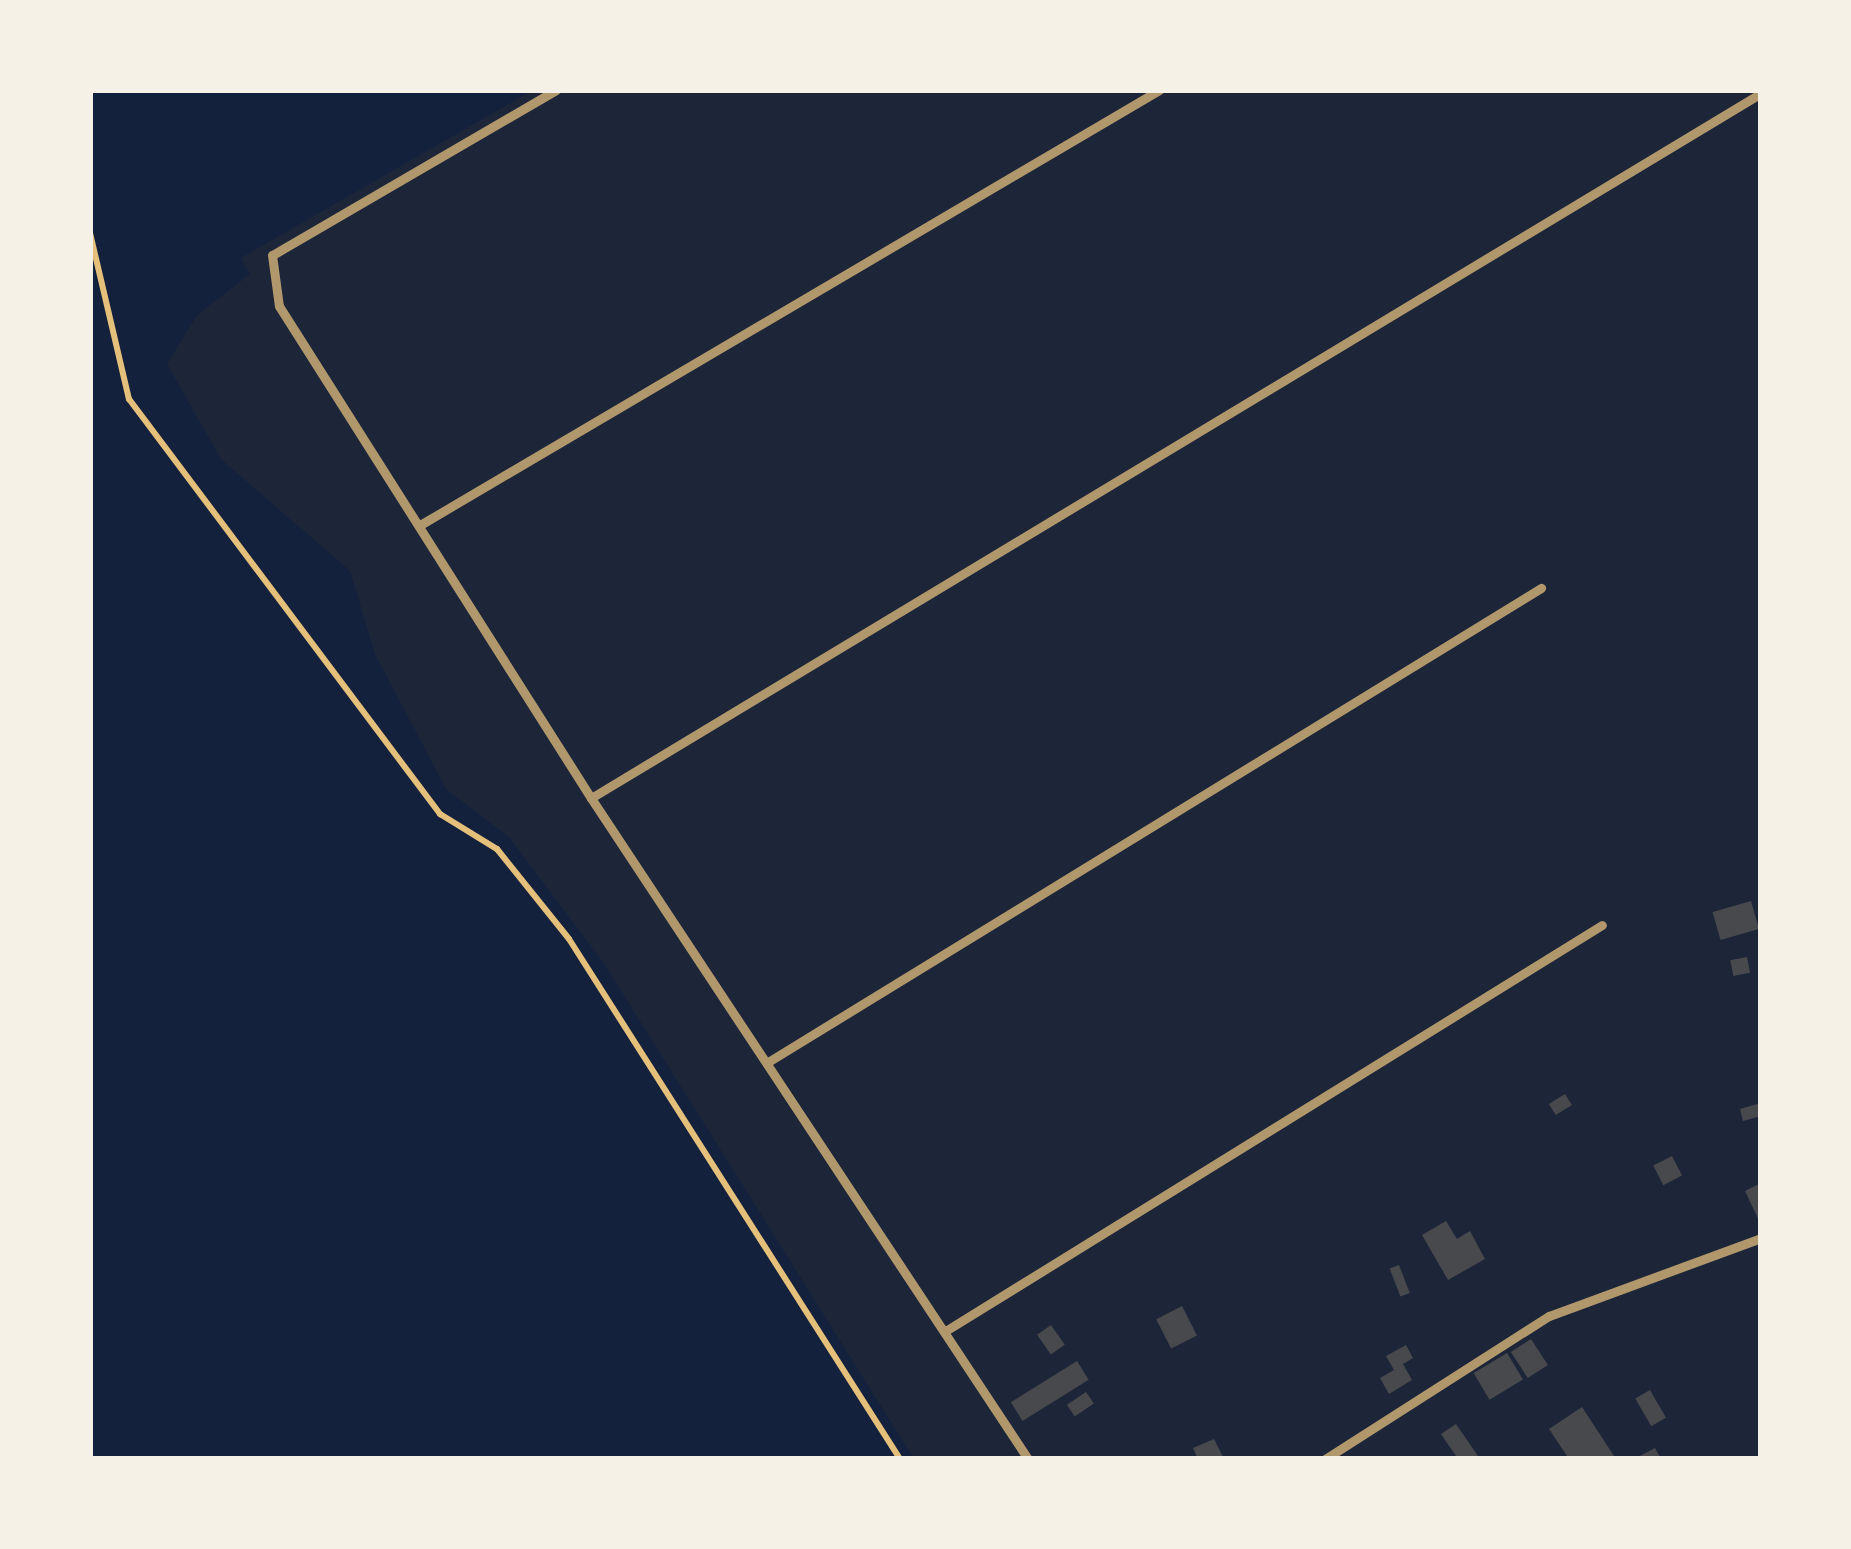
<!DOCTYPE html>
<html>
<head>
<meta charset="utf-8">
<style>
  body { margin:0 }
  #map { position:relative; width:1851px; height:1549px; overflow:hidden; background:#14213d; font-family:"DM Sans",sans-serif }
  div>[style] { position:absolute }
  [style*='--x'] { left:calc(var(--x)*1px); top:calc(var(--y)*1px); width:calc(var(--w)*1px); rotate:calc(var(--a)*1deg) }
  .green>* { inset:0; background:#1d2539 }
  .building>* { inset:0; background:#48494c; transform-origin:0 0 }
  .path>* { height:6px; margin:-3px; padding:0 3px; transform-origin:3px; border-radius:3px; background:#e5c07b }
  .service>* { height:9px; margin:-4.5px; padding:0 4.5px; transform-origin:4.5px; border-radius:4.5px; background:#b1986c }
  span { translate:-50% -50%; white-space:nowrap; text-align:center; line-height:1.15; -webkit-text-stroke:9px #f6f1e7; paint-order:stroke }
  .frame { position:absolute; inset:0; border:93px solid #f6f1e7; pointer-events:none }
</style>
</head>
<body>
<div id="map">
  <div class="green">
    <div style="clip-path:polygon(533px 90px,1761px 90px,1761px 1459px,914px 1459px,603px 962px,509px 837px,446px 789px,375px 654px,350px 571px,221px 459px,167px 364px,197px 315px,250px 274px,241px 258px)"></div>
  </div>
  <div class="building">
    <div style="left:1751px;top:901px;width:29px;height:40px;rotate:74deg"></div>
    <div style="left:1747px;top:957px;width:16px;height:17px;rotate:79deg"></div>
    <div style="left:1565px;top:1094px;width:13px;height:19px;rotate:58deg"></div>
    <div style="clip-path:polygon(1761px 1103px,1761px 1116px,1743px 1121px,1740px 1109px)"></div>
    <div style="left:1672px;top:1156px;width:22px;height:21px;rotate:63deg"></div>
    <div style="clip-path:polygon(1761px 1183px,1761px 1225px,1745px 1191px)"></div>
    <div style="clip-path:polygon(1446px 1221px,1457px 1239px,1470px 1231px,1485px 1259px,1448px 1280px,1422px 1235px)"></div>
    <div style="left:1399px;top:1265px;width:30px;height:10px;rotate:69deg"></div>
    <div style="left:1182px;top:1306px;width:33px;height:29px;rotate:63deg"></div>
    <div style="left:1051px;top:1325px;width:24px;height:17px;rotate:55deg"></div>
    <div style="left:1531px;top:1339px;width:31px;height:24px;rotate:57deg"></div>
    <div style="clip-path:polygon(1406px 1345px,1413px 1358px,1403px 1364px,1412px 1380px,1389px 1394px,1380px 1378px,1394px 1370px,1386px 1356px)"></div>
    <div style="left:1507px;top:1353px;width:31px;height:39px;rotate:59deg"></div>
    <div style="left:1077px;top:1361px;width:22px;height:78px;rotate:58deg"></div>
    <div style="left:1650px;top:1390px;width:32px;height:17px;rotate:60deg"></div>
    <div style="left:1086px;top:1392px;width:14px;height:23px;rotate:56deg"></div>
    <div style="clip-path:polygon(1582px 1407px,1614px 1456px,1610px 1459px,1569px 1459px,1549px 1429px)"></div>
    <div style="clip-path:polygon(1456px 1424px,1480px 1459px,1458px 1459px,1441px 1434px)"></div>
    <div style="clip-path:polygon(1214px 1439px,1224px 1459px,1198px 1459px,1193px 1448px)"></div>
    <div style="clip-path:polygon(1655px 1448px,1661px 1459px,1634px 1459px)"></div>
  </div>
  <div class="path">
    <div style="--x:90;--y:233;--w:171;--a:76.8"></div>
    <div style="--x:129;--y:399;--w:519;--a:53.15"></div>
    <div style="--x:440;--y:814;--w:67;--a:31.6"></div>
    <div style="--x:497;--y:849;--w:115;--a:51.3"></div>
    <div style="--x:569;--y:939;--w:616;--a:57.52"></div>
  </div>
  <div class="service">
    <div style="--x:556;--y:90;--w:328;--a:149.8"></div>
    <div style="--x:272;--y:255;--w:51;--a:82.2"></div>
    <div style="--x:279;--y:306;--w:583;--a:57.62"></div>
    <div style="--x:591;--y:798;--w:792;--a:56.53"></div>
    <div style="--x:420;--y:525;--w:858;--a:-30.48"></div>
    <div style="--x:591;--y:798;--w:1366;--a:-31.07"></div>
    <div style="--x:768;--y:1062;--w:907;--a:-31.52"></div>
    <div style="--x:947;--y:1330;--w:770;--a:-31.73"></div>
    <div style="--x:1325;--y:1459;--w:266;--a:-32.6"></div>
    <div style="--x:1549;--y:1316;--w:226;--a:-20.2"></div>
  </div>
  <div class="frame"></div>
</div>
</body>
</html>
